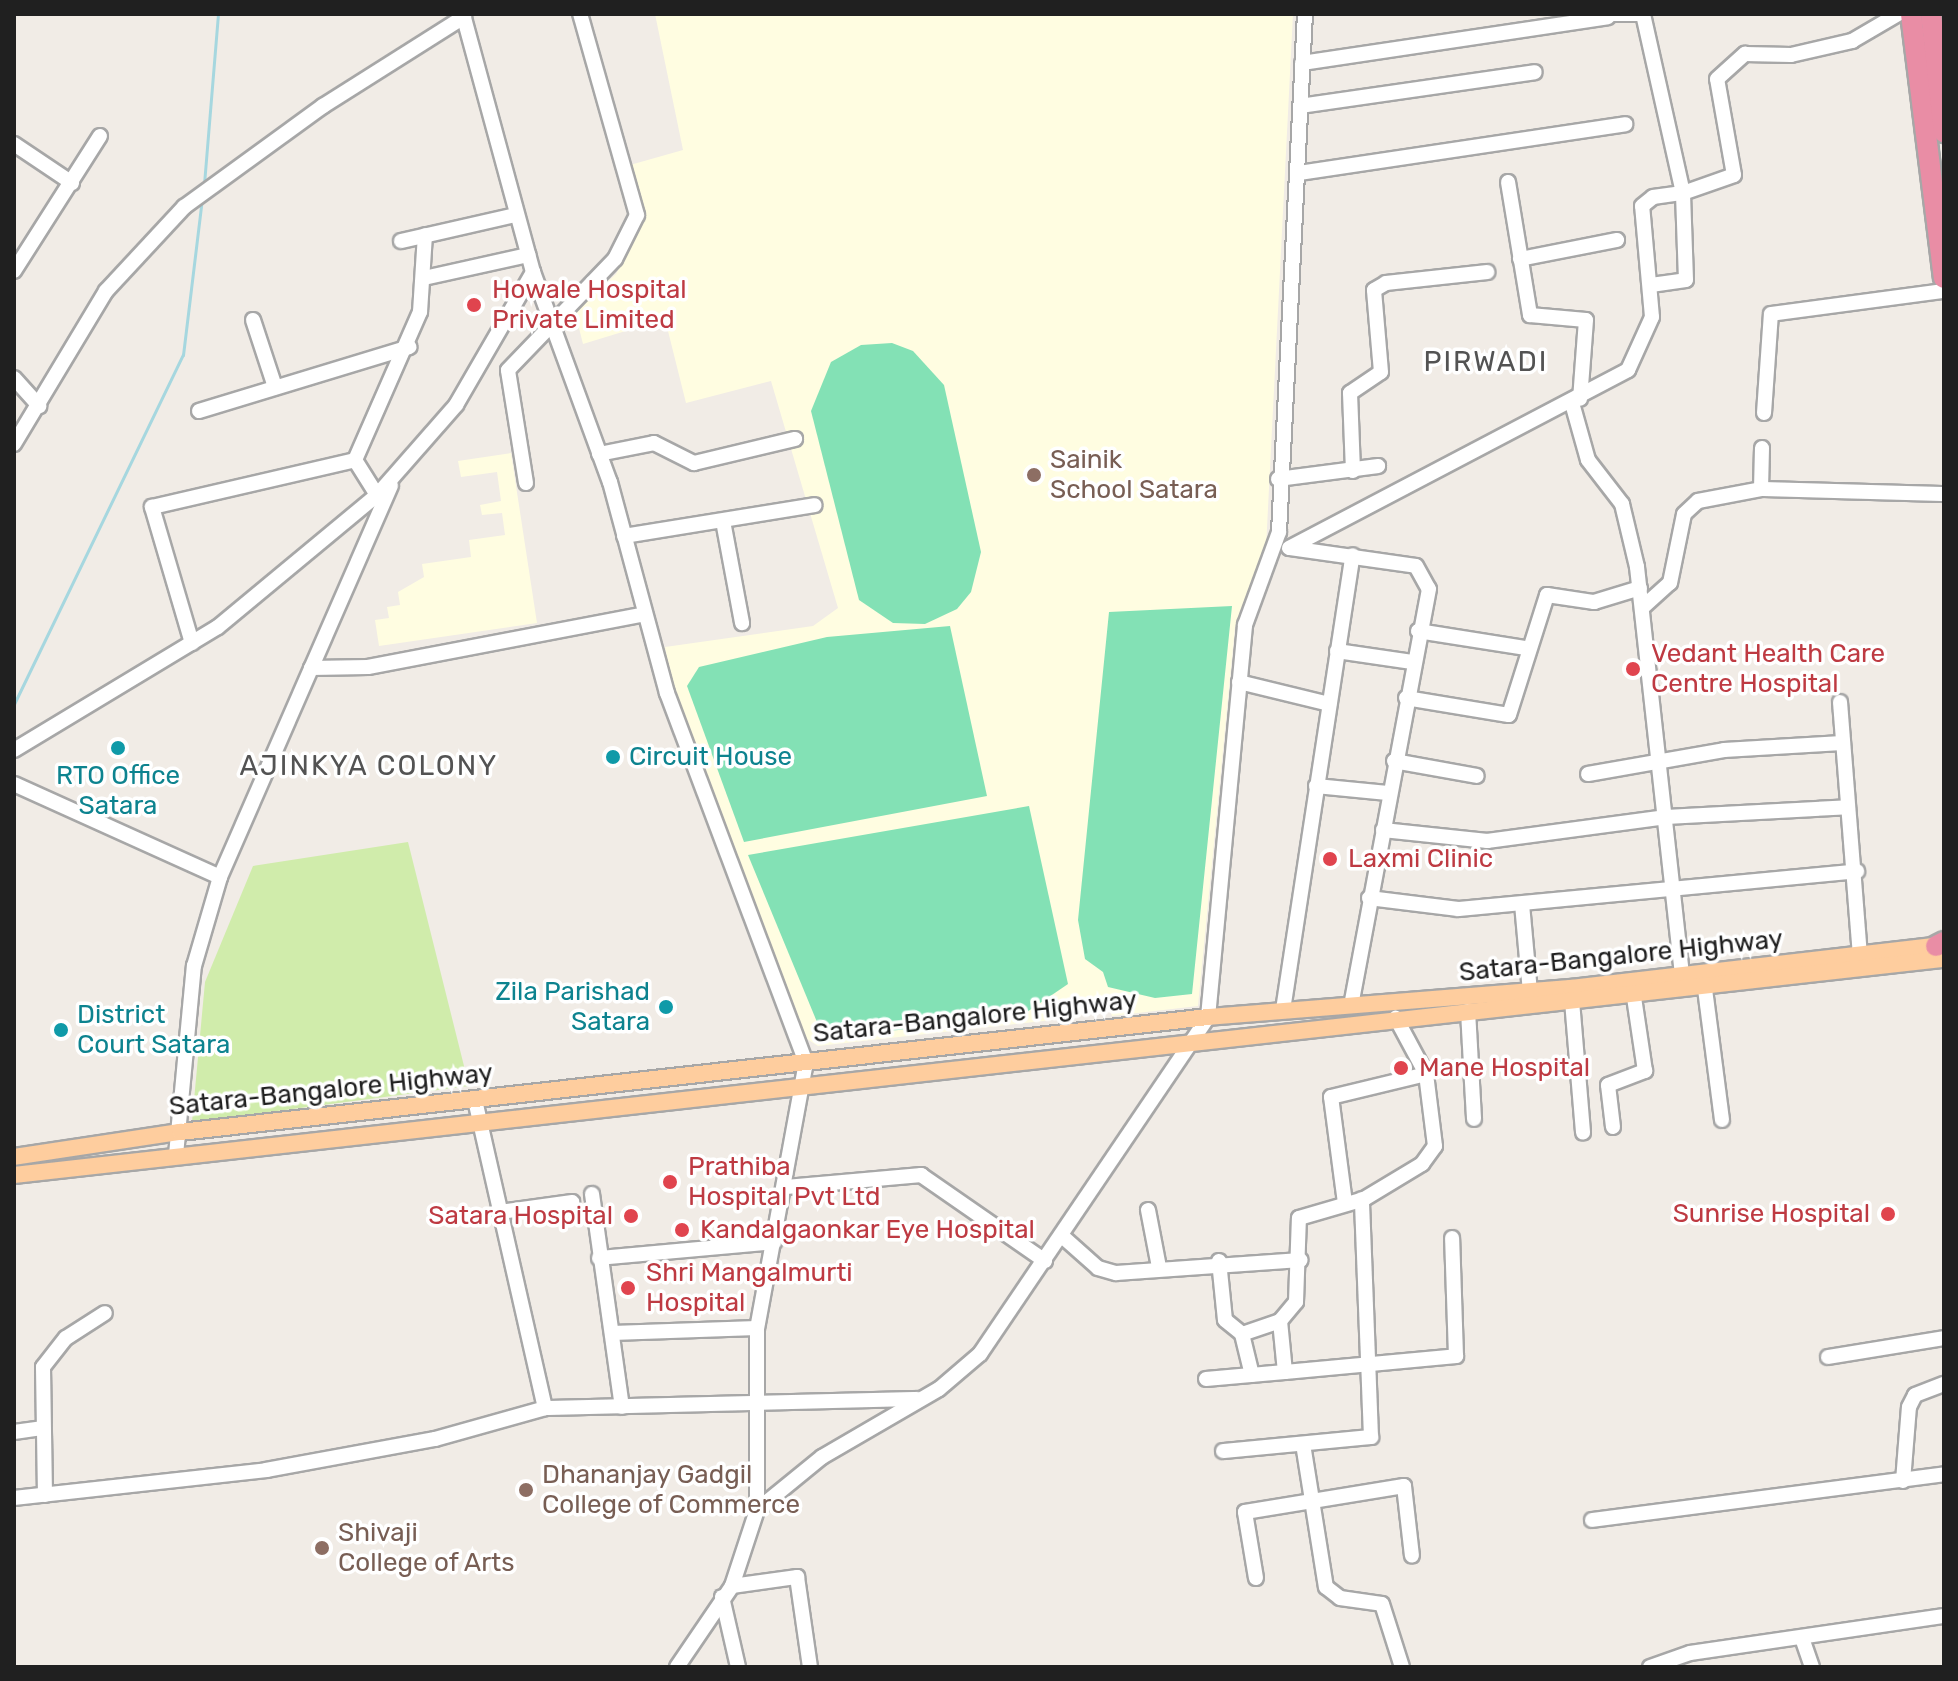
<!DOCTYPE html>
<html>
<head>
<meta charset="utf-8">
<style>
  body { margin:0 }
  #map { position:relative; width:1958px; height:1681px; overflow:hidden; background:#f1ece6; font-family:Rubik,sans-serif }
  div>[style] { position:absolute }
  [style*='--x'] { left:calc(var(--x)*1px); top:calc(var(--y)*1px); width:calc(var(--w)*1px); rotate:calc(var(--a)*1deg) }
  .education>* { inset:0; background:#fffde1 }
  .grass>* { inset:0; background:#d0ecab }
  .pitch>* { inset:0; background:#83e1b5 }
  .stream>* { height:3px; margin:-1.5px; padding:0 1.5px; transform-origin:1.5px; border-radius:1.5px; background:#a6d7df }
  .roads { filter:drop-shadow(2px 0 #a7a7a7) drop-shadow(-2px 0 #a7a7a7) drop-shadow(0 2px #a7a7a7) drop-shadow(0 -2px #a7a7a7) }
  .minor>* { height:14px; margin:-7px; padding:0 7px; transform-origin:7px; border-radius:7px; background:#fff }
  .major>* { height:16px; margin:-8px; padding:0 8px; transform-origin:8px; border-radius:8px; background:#fecd9e }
  .highway>* { height:20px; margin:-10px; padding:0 10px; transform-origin:10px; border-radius:10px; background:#e98da5 }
  .dots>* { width:22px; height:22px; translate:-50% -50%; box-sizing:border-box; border:4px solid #fff; border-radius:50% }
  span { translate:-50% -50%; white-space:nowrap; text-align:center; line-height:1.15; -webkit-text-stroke:7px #fff; paint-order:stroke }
  .health-label { font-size:26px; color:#be3a42 }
  .left { translate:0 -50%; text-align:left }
  .right { translate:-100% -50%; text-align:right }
  .education-label { font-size:26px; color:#785e54 }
  .culture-label { font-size:26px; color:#0d838f }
  .street-label { font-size:26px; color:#202020 }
  .neighbourhood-label { font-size:28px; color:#535353; letter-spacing:2px }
  .frame { position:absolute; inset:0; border:16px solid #202020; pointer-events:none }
</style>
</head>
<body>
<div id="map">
  <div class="education">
    <div style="clip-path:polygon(655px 14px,1293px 14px,1266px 548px,1235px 627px,1198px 1006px,1112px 1016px,1107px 1003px,1086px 1006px,1080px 1017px,818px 1046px,807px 1039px,673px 686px,665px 647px,813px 626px,838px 608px,771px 381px,686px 403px,665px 319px,583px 344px,575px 312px,616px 274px,644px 221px,630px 165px,683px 150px)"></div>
    <div style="clip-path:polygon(511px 453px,537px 623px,379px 646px,375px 620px,389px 618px,387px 607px,400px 605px,398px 592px,424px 577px,422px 564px,471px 557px,469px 540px,505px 535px,502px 513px,482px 515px,480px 505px,501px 501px,497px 472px,461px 477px,458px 461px)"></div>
  </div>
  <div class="grass">
    <div style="clip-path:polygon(408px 842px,469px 1086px,192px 1122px,205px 982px,253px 866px)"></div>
  </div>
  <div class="pitch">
    <div style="clip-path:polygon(892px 343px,913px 351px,944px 385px,981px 552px,971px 592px,957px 609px,925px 624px,893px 623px,859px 600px,811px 411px,831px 362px,861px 345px)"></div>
    <div style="clip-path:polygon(1232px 606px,1192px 994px,1155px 998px,1108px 987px,1103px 972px,1085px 959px,1078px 920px,1109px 612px)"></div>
    <div style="clip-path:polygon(950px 626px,987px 796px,744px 842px,687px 686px,699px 667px,827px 637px)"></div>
    <div style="clip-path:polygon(1029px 806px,1068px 984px,1021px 1016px,846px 1036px,817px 1022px,748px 855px)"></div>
  </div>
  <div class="stream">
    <div style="--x:204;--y:184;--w:171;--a:-85.3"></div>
    <div style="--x:14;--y:704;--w:388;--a:-64.2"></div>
    <div style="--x:183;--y:355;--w:157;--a:-83.1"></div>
  </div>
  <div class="roads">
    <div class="minor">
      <div style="--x:1607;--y:14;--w:35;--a:0"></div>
      <div style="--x:1302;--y:63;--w:309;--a:-8.5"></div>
      <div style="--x:1300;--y:106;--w:237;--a:-8.2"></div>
      <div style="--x:14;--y:144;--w:70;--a:33.9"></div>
      <div style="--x:1299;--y:173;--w:330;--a:-8.5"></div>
      <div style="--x:1508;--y:182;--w:135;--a:80.6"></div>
      <div style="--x:1530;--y:315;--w:56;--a:5.1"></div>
      <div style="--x:1586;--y:320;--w:79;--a:94.3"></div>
      <div style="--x:401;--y:241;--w:117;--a:-12.8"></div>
      <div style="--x:1520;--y:259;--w:99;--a:-11.1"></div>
      <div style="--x:14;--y:271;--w:160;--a:-57.5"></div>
      <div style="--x:533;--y:272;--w:224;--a:69.9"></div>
      <div style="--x:610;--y:482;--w:219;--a:74.9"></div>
      <div style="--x:667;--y:693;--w:394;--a:69.4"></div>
      <div style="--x:806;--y:1062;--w:270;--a:100.4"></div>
      <div style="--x:757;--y:1328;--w:182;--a:90"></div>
      <div style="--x:424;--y:278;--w:107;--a:-12.5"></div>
      <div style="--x:1651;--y:285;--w:35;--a:-8"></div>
      <div style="--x:1686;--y:280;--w:87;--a:-92"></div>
      <div style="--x:1683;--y:193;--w:54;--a:-19.4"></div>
      <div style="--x:1734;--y:175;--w:97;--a:-100"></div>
      <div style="--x:1717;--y:79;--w:38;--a:-42"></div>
      <div style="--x:1745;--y:54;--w:46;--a:1.2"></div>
      <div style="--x:1791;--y:55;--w:63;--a:-12.9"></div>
      <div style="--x:1852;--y:41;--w:53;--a:-30.4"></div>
      <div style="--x:253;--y:320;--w:71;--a:71.8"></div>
      <div style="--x:14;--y:378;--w:38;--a:48"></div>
      <div style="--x:1572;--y:403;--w:59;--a:74.3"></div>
      <div style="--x:1588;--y:460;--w:56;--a:52.3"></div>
      <div style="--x:1622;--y:504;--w:65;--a:76.6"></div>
      <div style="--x:1637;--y:567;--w:420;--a:83.7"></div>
      <div style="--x:199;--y:411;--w:220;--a:-16.9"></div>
      <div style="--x:1764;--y:413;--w:99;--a:-86"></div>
      <div style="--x:1771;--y:314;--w:175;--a:-7.6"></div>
      <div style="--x:14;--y:444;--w:179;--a:-59"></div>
      <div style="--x:106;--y:291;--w:115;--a:-47.1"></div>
      <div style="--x:184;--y:207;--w:172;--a:-36"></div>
      <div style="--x:323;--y:106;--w:167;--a:-32.3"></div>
      <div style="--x:599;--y:454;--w:56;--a:-11.3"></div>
      <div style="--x:654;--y:443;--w:45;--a:26.6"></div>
      <div style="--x:694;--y:463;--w:104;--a:-13.4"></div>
      <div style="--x:1353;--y:471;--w:78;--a:-92.2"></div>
      <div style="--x:1350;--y:393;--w:37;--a:-34"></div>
      <div style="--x:1381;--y:372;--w:82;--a:-94.9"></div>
      <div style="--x:1374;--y:290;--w:14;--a:-30"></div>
      <div style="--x:1386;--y:283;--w:102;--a:-6.2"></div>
      <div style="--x:1278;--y:479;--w:101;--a:-7.4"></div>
      <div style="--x:526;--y:483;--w:114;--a:-99.1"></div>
      <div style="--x:508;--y:370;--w:154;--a:-46.1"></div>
      <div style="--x:615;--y:259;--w:49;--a:-63.4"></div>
      <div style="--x:637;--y:215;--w:209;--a:-105.8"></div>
      <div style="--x:1761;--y:489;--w:41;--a:-88.6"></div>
      <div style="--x:377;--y:495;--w:41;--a:-122.2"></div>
      <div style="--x:355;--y:460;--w:162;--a:-66.3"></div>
      <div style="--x:420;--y:312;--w:77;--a:-86.3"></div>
      <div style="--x:723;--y:521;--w:104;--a:79.4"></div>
      <div style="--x:624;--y:536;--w:193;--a:-9.2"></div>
      <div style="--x:1289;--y:548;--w:383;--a:-27.7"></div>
      <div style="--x:1628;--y:370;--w:58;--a:-65.6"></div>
      <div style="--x:1652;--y:317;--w:111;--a:-95.1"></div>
      <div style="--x:1642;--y:206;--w:14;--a:-39"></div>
      <div style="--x:1653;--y:197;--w:30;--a:-8"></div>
      <div style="--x:1683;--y:193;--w:183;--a:-102.6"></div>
      <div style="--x:1290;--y:548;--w:127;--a:8.1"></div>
      <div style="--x:1416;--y:566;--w:26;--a:61"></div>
      <div style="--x:1429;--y:589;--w:423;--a:100.6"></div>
      <div style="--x:1643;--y:607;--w:36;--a:-42"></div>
      <div style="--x:1670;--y:583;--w:70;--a:-78.5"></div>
      <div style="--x:1684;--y:514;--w:19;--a:-43"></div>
      <div style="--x:1698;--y:501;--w:64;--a:-10.8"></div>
      <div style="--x:1761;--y:489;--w:183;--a:1.6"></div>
      <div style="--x:1418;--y:631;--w:108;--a:9"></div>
      <div style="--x:192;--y:643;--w:142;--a:-106.4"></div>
      <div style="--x:152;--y:507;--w:208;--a:-13"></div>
      <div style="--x:1337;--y:651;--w:76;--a:8.3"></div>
      <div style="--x:311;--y:668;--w:57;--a:-1"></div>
      <div style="--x:368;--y:667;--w:282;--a:-10.8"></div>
      <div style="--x:1239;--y:682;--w:93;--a:13.7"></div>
      <div style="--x:1406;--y:698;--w:104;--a:9.4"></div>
      <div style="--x:1509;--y:715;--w:126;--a:-72.4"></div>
      <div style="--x:1547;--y:595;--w:48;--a:8.5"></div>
      <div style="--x:1594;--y:602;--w:48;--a:-16.9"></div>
      <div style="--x:1840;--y:702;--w:257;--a:85.5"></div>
      <div style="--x:14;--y:750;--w:238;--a:-31.1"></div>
      <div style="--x:218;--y:627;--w:207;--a:-39.7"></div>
      <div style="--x:377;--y:495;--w:120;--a:-48.7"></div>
      <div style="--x:456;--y:405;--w:154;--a:-59.9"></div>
      <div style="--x:533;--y:272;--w:267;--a:-105.2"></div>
      <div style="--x:1394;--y:761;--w:84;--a:10.2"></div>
      <div style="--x:1588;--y:774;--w:138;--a:-10"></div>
      <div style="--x:1724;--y:750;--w:118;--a:-3.4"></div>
      <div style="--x:14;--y:784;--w:226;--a:24.3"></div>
      <div style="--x:1316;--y:786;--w:72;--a:5.6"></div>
      <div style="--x:1383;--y:830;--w:105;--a:6"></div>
      <div style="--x:1487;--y:841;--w:181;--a:-7.6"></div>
      <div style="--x:1666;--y:817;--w:182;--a:-3.1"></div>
      <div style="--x:1369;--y:898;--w:90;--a:7"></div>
      <div style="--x:1458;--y:909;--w:401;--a:-5.4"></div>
      <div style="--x:1522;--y:904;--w:88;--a:84.8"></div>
      <div style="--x:1705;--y:989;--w:132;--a:82.6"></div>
      <div style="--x:1572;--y:1001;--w:132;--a:85.2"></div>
      <div style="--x:1283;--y:1010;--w:460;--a:-81.3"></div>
      <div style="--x:1468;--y:1011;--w:108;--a:86.8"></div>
      <div style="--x:475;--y:1100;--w:316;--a:77.2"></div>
      <div style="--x:1613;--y:1127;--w:42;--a:-96.8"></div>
      <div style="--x:1608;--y:1085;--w:40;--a:-21"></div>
      <div style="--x:1645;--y:1071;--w:75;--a:-98.5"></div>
      <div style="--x:176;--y:1155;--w:190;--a:-84.6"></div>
      <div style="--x:194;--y:966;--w:93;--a:-73.7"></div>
      <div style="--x:220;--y:877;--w:427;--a:-66.4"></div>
      <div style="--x:786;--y:1187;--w:136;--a:-5.1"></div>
      <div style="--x:921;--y:1175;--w:151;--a:34.7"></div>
      <div style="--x:592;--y:1194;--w:215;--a:82"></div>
      <div style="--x:1345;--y:1203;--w:107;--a:-97.5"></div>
      <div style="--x:1331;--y:1097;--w:98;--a:-13.6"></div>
      <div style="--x:1148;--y:1210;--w:58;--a:79.1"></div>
      <div style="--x:500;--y:1212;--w:73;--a:-7.9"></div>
      <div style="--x:1062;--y:1236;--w:48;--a:41.6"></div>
      <div style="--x:1098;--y:1268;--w:19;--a:16"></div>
      <div style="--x:1116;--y:1273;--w:185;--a:-4"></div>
      <div style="--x:599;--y:1258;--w:176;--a:-5.2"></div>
      <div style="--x:1219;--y:1261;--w:59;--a:84.2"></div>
      <div style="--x:1225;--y:1320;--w:22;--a:39"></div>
      <div style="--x:1242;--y:1334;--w:42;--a:76.3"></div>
      <div style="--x:1280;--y:1321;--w:51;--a:84.4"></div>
      <div style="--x:1285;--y:1372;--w:172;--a:-5.3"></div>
      <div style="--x:1456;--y:1356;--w:118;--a:-91.9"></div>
      <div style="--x:612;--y:1333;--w:145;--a:-2"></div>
      <div style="--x:1242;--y:1334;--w:40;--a:-18.9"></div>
      <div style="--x:1280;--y:1321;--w:25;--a:-50"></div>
      <div style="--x:1296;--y:1302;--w:84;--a:-88"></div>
      <div style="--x:1299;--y:1218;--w:68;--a:-16.3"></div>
      <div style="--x:1364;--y:1199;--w:68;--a:-31.1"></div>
      <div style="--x:1422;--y:1164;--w:22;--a:-54"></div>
      <div style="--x:1435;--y:1146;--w:73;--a:-97.1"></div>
      <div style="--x:1426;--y:1074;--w:64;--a:-118.2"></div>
      <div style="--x:1828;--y:1357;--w:118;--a:-9.3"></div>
      <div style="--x:1206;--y:1379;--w:79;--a:-5.1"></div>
      <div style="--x:14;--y:1432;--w:28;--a:-8"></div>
      <div style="--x:1303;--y:1444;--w:145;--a:80.9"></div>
      <div style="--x:1326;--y:1587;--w:18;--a:38"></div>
      <div style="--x:1340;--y:1598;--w:42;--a:8.1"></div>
      <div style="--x:1382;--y:1604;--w:66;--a:72.4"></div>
      <div style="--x:1223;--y:1451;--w:149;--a:-5.4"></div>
      <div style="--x:1371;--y:1437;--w:238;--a:-92.2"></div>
      <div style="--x:1903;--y:1481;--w:74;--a:-85.4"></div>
      <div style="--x:1909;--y:1407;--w:13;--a:-63"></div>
      <div style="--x:1915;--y:1395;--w:31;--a:-21"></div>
      <div style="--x:45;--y:1495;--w:128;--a:-90.9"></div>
      <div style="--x:43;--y:1367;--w:37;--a:-52"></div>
      <div style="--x:66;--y:1338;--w:46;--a:-32.7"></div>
      <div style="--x:14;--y:1498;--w:254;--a:-6.3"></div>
      <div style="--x:266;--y:1470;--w:172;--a:-10.4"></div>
      <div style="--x:435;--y:1439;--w:114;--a:-15.7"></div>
      <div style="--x:545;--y:1408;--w:372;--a:-1.4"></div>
      <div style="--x:1592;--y:1520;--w:355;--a:-7.4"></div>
      <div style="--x:1256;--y:1578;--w:67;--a:-99.5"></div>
      <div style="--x:1245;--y:1512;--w:161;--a:-9.3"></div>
      <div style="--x:1404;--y:1486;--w:70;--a:83.5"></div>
      <div style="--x:732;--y:1586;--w:66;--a:-7.9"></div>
      <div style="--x:797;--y:1577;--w:91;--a:81.8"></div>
      <div style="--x:722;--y:1597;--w:72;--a:77.1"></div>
      <div style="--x:1802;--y:1638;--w:31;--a:71"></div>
      <div style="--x:677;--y:1667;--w:98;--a:-55.8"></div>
      <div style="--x:732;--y:1586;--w:80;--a:-71.8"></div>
      <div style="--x:757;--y:1510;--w:84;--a:-39.2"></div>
      <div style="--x:822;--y:1457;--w:135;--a:-30.2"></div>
      <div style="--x:939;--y:1389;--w:54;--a:-40.5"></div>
      <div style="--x:980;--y:1354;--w:407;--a:-55.9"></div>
      <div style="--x:1208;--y:1017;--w:394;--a:-84.6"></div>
      <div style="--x:1245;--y:625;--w:99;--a:-69.9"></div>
      <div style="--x:1279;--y:532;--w:519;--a:-87.13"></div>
      <div style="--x:1650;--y:1667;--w:42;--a:-19.3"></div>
      <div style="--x:1690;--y:1653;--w:257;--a:-8.3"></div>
    </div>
    <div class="major">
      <div style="--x:14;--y:1157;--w:168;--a:-8.6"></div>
      <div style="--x:180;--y:1132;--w:1034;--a:-6.38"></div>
      <div style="--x:1208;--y:1017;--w:364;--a:-4.6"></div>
      <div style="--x:1571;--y:988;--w:367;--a:-6.6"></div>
      <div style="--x:14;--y:1175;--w:1942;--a:-6.39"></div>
    </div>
    <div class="highway">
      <div style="--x:1911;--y:14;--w:266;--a:82.9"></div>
      <div style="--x:1931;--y:14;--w:119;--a:83.7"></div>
      <div style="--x:1936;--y:946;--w:9;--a:-27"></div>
    </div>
  </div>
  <div class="dots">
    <div style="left:474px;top:305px;background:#e0444e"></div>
    <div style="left:1034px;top:475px;background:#8d6e63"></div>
    <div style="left:1633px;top:669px;background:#e0444e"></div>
    <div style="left:118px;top:748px;background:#0f9aa8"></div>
    <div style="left:613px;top:757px;background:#0f9aa8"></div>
    <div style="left:1330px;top:859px;background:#e0444e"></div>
    <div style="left:666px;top:1007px;background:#0f9aa8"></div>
    <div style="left:61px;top:1030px;background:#0f9aa8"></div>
    <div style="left:1401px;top:1068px;background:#e0444e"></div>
    <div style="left:670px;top:1182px;background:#e0444e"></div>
    <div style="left:1888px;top:1214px;background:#e0444e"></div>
    <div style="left:631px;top:1216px;background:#e0444e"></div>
    <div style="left:682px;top:1230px;background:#e0444e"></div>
    <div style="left:628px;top:1288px;background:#e0444e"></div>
    <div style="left:526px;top:1490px;background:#8d6e63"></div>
    <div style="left:322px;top:1548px;background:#8d6e63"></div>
  </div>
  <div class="health-label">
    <span class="left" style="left:492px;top:305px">Howale Hospital<br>Private Limited</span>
    <span class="left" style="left:1651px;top:669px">Vedant Health Care<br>Centre Hospital</span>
    <span class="left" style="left:1348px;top:859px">Laxmi Clinic</span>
    <span class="left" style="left:1419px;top:1068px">Mane Hospital</span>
    <span class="left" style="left:688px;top:1182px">Prathiba<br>Hospital Pvt Ltd</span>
    <span class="right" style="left:1870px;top:1214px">Sunrise Hospital</span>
    <span class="right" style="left:613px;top:1216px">Satara Hospital</span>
    <span class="left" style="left:700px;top:1230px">Kandalgaonkar Eye Hospital</span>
    <span class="left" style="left:646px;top:1288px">Shri Mangalmurti<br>Hospital</span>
  </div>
  <div class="education-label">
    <span class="left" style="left:1050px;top:475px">Sainik<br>School Satara</span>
    <span class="left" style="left:542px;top:1490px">Dhananjay Gadgil<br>College of Commerce</span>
    <span class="left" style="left:338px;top:1548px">Shivaji<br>College of Arts</span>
  </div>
  <div class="culture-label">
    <span class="left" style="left:629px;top:757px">Circuit House</span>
    <span style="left:118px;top:791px">RTO Office<br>Satara</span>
    <span class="right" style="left:650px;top:1007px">Zila Parishad<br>Satara</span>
    <span class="left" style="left:77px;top:1030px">District<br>Court Satara</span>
  </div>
  <div class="street-label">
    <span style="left:1621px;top:956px;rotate:-6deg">Satara-Bangalore Highway</span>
    <span style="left:975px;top:1017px;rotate:-6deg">Satara-Bangalore Highway</span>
    <span style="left:331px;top:1090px;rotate:-6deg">Satara-Bangalore Highway</span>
  </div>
  <div class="neighbourhood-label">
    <span style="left:1486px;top:362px">PIRWADI</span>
    <span style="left:369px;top:766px">AJINKYA COLONY</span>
  </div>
  <div class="frame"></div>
</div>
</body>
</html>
